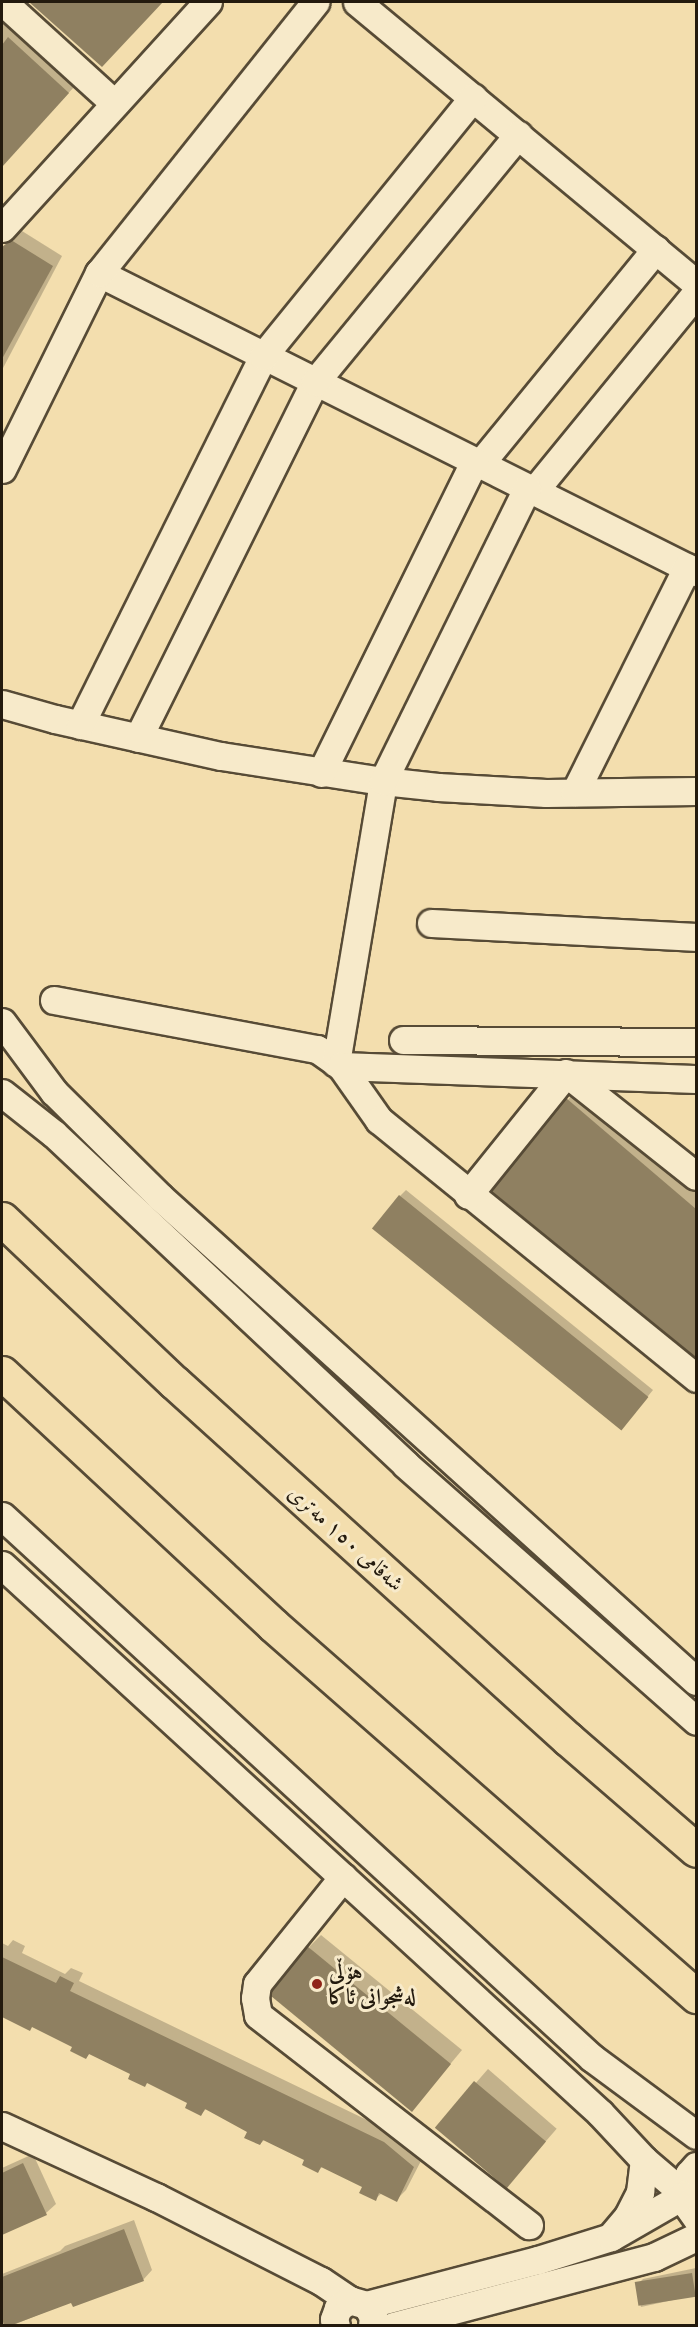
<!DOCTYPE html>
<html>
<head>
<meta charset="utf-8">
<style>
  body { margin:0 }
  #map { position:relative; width:698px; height:2327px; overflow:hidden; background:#f3deae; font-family:"IM FELL Great Primer",Amiri,serif }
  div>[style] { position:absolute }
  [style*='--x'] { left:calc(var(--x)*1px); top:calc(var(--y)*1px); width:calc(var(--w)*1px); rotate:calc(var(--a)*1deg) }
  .shadow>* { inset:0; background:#0003; transform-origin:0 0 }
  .building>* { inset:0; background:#8f8061; transform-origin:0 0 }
  .roads { filter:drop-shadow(2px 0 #574b36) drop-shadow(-2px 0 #574b36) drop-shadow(0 2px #574b36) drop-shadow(0 -2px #574b36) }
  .minor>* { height:27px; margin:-13.5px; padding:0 13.5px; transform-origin:13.5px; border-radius:13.5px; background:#f7eaca }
  .highway>* { height:33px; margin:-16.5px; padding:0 16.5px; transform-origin:16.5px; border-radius:16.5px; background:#f3deae }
  .dots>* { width:16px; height:16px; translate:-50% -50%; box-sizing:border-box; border:3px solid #f7eaca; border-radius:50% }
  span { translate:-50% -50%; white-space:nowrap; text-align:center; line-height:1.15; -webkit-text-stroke:6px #f7eaca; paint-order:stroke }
  .street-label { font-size:22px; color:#231a0e }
  .poi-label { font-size:22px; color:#231a0e; font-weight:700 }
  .left { translate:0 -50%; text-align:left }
  .frame { position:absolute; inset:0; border:3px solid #231a0e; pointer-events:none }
</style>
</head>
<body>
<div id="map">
  <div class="shadow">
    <div style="clip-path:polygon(32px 2px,161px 2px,102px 65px)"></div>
    <div style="clip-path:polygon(2px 19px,75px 86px,2px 165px)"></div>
    <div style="clip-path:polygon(22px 231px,62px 256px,2px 370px,2px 250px,15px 234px)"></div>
    <div style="clip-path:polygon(576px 1090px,696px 1191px,696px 1356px,493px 1191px)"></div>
    <div style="clip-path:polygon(406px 1190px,653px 1390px,628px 1421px,400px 1196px)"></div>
    <div style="clip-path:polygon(321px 1935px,462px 2050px,412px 2110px,309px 1947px)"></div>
    <div style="clip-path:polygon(13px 1940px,25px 1946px,22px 1953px,65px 1974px,71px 1968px,83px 1973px,79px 1981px,394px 2133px,423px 2157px,406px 2190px,396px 2200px,382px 2193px,375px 2199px,364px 2187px,323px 2166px,318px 2171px,306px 2159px,265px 2139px,260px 2144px,248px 2131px,207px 2108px,201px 2114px,189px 2102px,90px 2053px,86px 2057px,74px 2046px,2px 2010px,2px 1943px,8px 1946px)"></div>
    <div style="left:488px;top:2069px;width:91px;height:78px;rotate:41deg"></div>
    <div style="clip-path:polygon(33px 2154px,56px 2204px,46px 2213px,2px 2233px,2px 2168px)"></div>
    <div style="clip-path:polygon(134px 2220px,152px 2270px,143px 2280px,72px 2301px,11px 2326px,2px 2326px,2px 2274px,60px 2251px,65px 2246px)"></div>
    <div style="clip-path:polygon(696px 2268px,696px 2295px,641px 2307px,636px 2286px,643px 2279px)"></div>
  </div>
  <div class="building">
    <div style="clip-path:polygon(29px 2px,163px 2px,102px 67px)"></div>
    <div style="clip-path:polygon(8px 37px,69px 93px,2px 167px,2px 45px)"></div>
    <div style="clip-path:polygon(11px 240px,53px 266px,2px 359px,2px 247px)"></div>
    <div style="clip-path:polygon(566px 1098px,696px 1209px,696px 1358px,491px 1191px)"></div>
    <div style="left:399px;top:1195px;width:321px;height:43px;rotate:39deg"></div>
    <div style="clip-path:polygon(307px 1946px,451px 2064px,412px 2112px,271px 1996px,272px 1990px)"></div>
    <div style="clip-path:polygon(2px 1957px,56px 1983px,60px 1976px,74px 1983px,70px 1991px,384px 2142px,414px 2167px,397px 2202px,379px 2193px,376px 2201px,359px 2193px,362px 2187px,321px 2167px,318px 2173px,302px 2165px,304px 2160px,263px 2140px,260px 2145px,244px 2138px,247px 2132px,205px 2109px,201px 2116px,185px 2108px,187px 2103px,147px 2083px,145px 2087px,128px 2079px,130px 2074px,89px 2054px,86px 2059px,70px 2051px,72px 2047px,32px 2027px,30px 2031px,2px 2017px)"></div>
    <div style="left:474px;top:2081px;width:94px;height:61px;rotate:40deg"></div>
    <div style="clip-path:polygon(23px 2163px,47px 2215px,2px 2235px,2px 2173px)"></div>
    <div style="clip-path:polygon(124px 2229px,144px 2281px,73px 2307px,71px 2303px,12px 2325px,4px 2325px,2px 2318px,2px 2277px)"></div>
    <div style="left:692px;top:2273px;width:24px;height:58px;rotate:81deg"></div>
  </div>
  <div class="roads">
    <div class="minor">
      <div style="--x:3;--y:2;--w:151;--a:42.3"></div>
      <div style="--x:357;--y:2;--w:440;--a:39.7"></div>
      <div style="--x:2;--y:228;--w:306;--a:-47.7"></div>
      <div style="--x:99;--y:273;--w:668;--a:26.6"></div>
      <div style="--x:479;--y:465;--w:279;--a:-50.7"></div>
      <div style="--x:2;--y:469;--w:219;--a:-63.7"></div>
      <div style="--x:99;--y:273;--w:347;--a:-51.4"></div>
      <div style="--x:534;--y:491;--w:256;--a:-50.7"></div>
      <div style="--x:2;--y:704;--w:55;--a:15.8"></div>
      <div style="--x:55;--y:719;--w:170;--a:12.6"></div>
      <div style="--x:221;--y:756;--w:164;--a:8.8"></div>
      <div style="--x:383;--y:781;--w:55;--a:6.2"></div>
      <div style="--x:438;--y:787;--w:108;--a:3.2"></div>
      <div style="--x:546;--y:793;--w:150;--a:-0.8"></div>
      <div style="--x:80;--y:725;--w:412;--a:-63.6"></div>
      <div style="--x:263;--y:356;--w:333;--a:-50.9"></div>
      <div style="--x:138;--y:738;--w:398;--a:-63.6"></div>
      <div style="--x:315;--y:382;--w:320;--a:-50.6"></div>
      <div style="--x:321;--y:773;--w:347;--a:-63.8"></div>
      <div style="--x:575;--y:792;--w:251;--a:-63.5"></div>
      <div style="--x:431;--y:923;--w:265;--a:3"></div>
      <div style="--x:54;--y:1000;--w:268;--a:10.6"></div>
      <div style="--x:317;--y:1049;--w:29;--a:35"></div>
      <div style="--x:341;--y:1066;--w:66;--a:54.9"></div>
      <div style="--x:379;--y:1120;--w:409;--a:39.1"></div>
      <div style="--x:2;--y:1022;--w:87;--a:53.4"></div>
      <div style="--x:54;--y:1092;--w:149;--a:44.7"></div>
      <div style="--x:160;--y:1197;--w:722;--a:42.08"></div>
      <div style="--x:403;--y:1040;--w:293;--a:0.4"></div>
      <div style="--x:336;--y:1063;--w:286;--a:-80.5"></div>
      <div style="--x:383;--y:781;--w:326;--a:-63.8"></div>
      <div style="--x:341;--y:1066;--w:355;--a:2.1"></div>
      <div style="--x:2;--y:1093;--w:66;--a:38.3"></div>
      <div style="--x:54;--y:1134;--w:482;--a:43.2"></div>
      <div style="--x:405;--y:1464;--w:388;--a:41.4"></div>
      <div style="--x:468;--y:1195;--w:156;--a:-51.2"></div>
      <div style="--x:566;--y:1073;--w:166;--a:38.4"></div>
      <div style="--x:2;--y:1516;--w:801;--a:42.57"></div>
      <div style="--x:592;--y:2058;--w:129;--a:36.5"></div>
      <div style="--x:2;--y:1565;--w:811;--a:42.5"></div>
      <div style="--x:600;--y:2113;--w:64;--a:46.9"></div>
      <div style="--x:644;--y:2160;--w:52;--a:40.4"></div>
      <div style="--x:343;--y:1877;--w:137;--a:128.8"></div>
      <div style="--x:257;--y:1984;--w:14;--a:98"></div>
      <div style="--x:255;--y:1998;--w:17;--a:80"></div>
      <div style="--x:258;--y:2015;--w:343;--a:37.8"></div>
      <div style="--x:2;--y:2126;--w:170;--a:24.8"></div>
      <div style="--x:156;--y:2197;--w:185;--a:27"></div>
      <div style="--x:321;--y:2281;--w:34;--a:34"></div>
      <div style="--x:696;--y:2166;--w:11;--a:131"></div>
      <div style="--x:689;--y:2174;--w:21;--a:104"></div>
      <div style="--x:684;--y:2194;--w:11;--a:75"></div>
      <div style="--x:687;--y:2205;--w:16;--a:55"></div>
      <div style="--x:613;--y:2234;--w:23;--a:-50"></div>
      <div style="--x:628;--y:2216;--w:27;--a:-63"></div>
      <div style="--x:640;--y:2192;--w:32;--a:-83"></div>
      <div style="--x:366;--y:2305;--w:178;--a:-14.7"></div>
      <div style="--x:538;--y:2260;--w:77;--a:-17.5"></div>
      <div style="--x:611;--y:2237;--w:84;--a:-29.9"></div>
      <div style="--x:336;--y:2326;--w:7;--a:-106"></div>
      <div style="--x:334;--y:2319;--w:12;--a:-70"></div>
      <div style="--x:338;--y:2308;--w:14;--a:-36"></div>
      <div style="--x:349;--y:2300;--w:18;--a:16"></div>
      <div style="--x:366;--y:2305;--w:13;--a:58"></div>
      <div style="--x:373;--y:2316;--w:10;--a:96"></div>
      <div style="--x:393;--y:2326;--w:270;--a:-14.8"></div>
      <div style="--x:654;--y:2257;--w:47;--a:-25.5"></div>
    </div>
    <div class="highway">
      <div style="--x:2;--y:1219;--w:237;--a:43.5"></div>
      <div style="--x:174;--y:1382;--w:532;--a:42.18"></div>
      <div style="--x:568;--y:1739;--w:169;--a:40.9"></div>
      <div style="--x:2;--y:1373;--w:370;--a:42.9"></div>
      <div style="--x:273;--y:1625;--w:563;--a:41.25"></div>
    </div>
  </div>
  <div class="dots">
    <div style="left:317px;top:1984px;background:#8f2418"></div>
  </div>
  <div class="street-label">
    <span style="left:346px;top:1538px;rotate:42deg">شەقامی ١٥٠ مەتری</span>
  </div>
  <div class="poi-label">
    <span class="left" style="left:329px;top:1984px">هۆڵی<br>لەشجوانی ئاکا</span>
  </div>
  <div class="frame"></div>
</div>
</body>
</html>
